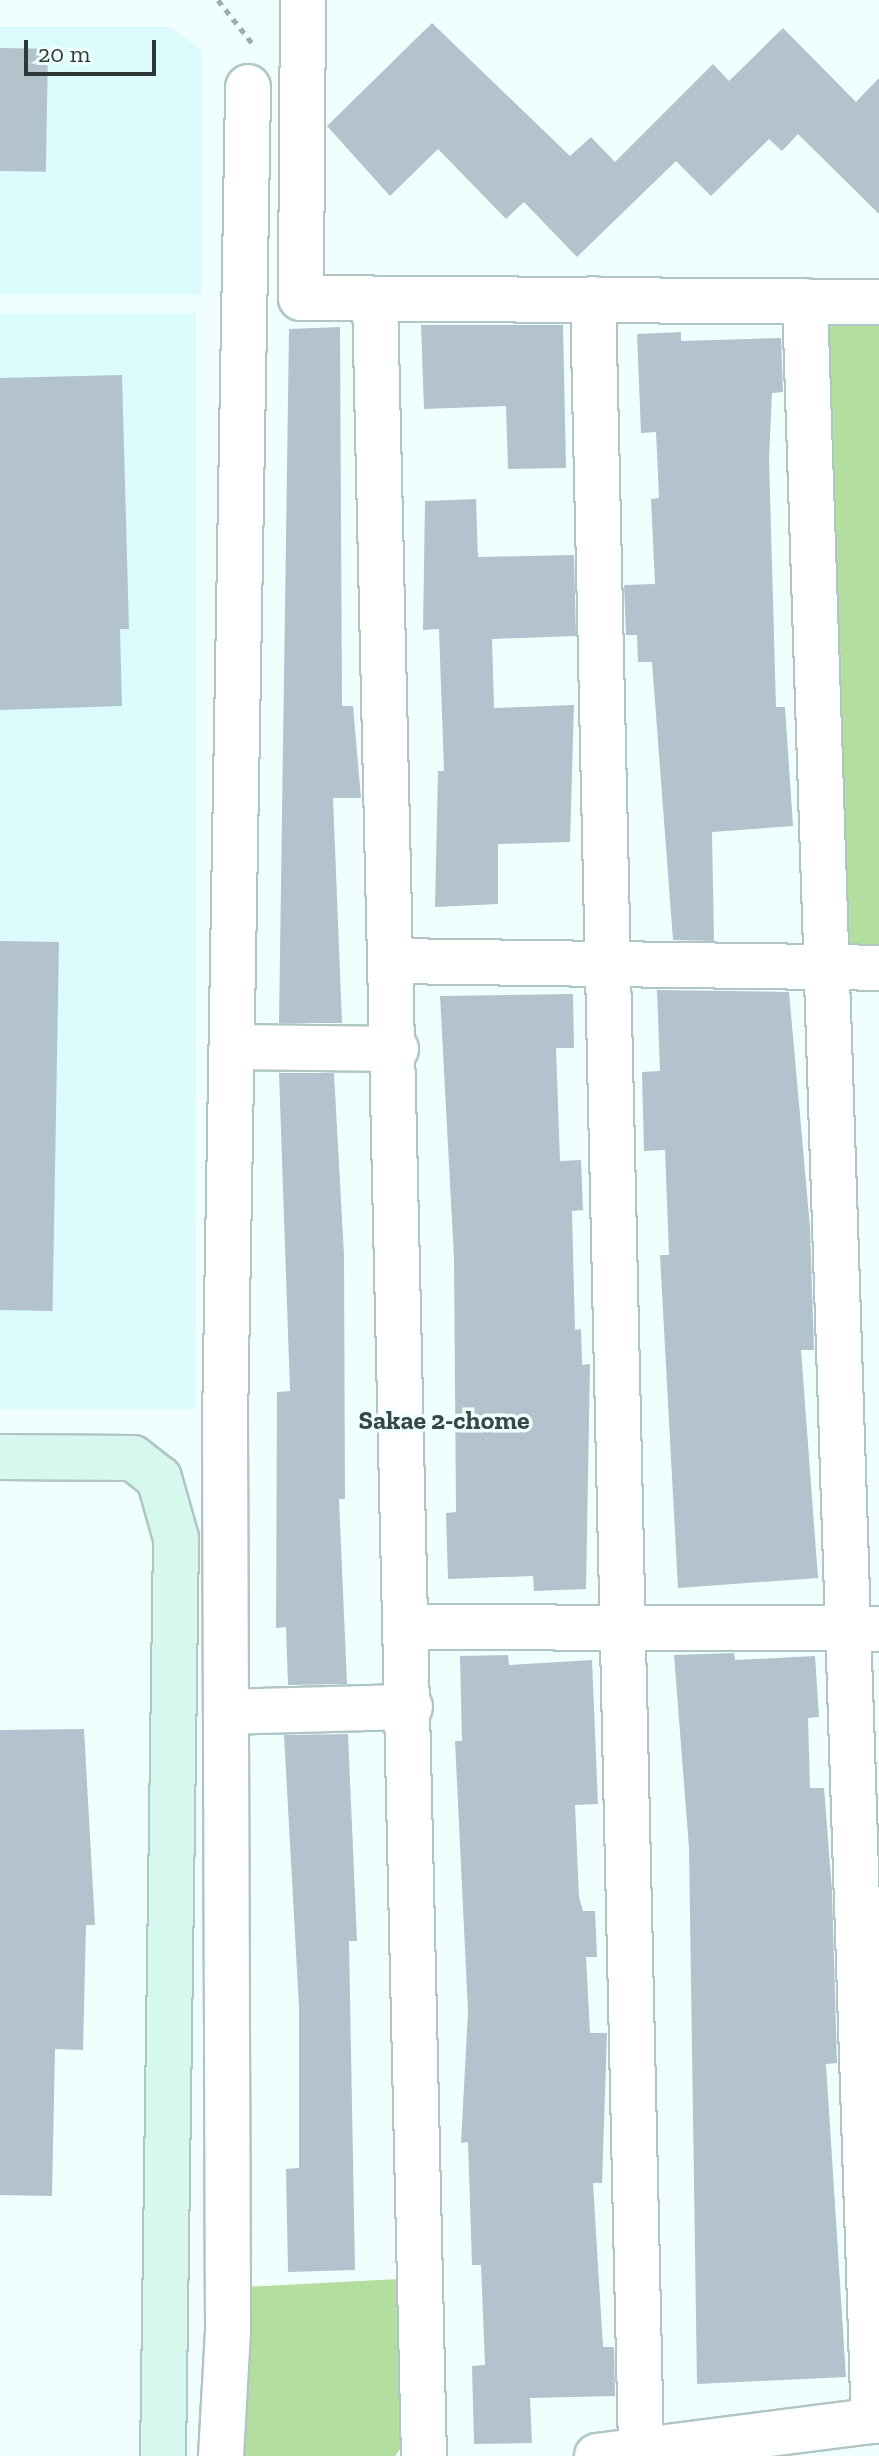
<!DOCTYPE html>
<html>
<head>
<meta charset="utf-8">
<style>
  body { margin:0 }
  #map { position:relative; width:879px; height:2456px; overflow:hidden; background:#f1fefe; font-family:"Zilla Slab",serif }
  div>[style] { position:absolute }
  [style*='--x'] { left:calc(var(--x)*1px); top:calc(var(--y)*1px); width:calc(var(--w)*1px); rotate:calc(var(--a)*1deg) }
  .built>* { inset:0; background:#dbfbfc; transform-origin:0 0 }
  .green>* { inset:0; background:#b3de9f }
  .building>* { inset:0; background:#b2c3cd; transform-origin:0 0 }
  .path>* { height:5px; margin-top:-2.5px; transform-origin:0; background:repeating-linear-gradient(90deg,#a0abab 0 6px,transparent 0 12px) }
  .roads { filter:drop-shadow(2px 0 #afc5c6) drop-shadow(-2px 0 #afc5c6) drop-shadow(0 2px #afc5c6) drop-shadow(0 -2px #afc5c6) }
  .street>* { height:44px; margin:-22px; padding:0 22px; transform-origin:22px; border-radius:22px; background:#fff }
  .secondary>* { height:44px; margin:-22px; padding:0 22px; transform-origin:22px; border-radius:22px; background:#d7f8ec }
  span { translate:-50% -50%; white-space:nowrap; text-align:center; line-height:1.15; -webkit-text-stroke:7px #f1fefe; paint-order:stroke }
  .neighbourhood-label { font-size:26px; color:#354848; font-weight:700 }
  .scale { position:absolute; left:24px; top:40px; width:132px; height:36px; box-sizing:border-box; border:4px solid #2f3838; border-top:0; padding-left:10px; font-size:24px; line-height:28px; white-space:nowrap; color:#2f3838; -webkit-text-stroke:6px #f1fefe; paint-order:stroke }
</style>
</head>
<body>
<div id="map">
  <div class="built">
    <div style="clip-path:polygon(0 27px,170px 27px,202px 50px,202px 295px,0 295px)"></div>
    <div style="left:0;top:313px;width:196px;height:1096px"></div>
  </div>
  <div class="green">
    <div style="clip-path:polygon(879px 320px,879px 952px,858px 953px,837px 937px,818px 336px,833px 321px)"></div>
    <div style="clip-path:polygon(399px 2279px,403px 2445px,395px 2456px,234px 2456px,242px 2287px)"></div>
  </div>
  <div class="building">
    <div style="clip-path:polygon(432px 23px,570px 156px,591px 137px,615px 162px,713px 64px,729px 81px,783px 28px,856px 102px,879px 78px,879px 214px,798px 134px,782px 151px,769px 139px,711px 196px,676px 161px,577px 257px,524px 202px,506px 219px,438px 149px,390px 196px,327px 126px)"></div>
    <div style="left:0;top:48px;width:48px;height:123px;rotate:1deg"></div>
    <div style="clip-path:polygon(421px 325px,563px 325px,566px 468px,508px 469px,506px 406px,424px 409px)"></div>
    <div style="clip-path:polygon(340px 327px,342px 706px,353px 706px,361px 798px,333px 798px,342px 1023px,279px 1023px,289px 329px)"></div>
    <div style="clip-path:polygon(681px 332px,681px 341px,781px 338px,783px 392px,772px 393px,769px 459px,776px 707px,785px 707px,793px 826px,712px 832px,714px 941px,673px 940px,652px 662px,638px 662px,637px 635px,626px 635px,624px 585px,655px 584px,651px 499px,659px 498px,656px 432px,641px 433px,637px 334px)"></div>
    <div style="clip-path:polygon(122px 375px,129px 629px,120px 629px,122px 706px,0 710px,0 378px)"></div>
    <div style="clip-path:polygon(476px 499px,478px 557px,574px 555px,576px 636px,492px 639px,494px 708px,574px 705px,570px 842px,498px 844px,498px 904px,435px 907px,438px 771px,444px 771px,439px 629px,423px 630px,425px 501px)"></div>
    <div style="left:0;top:941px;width:59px;height:369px;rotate:1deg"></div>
    <div style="clip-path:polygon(657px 990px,789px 992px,810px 1227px,814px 1350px,801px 1350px,818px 1578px,678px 1588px,660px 1255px,669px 1255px,665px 1150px,644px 1151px,642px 1072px,660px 1071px)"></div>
    <div style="clip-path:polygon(573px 994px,574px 1048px,556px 1048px,560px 1161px,581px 1160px,583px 1210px,572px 1211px,575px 1330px,581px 1329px,582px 1365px,590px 1364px,586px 1589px,534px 1591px,533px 1576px,448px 1579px,446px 1513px,456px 1512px,454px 1258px,440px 996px)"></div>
    <div style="clip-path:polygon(279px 1073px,334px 1073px,344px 1255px,345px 1499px,339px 1499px,347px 1684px,288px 1685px,286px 1627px,276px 1628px,277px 1392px,290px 1391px)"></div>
    <div style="clip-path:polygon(734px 1653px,735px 1660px,815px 1656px,819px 1717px,808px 1718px,810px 1788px,824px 1788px,832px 1891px,837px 2063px,826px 2064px,846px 2377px,697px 2384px,689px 1848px,674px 1655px)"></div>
    <div style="clip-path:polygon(508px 1655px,509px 1665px,592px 1660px,598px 1804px,575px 1805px,579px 1897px,583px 1911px,595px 1911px,597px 1957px,586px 1957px,590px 2033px,607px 2033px,602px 2183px,593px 2183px,603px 2347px,614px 2347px,615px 2396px,530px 2398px,532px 2443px,474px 2444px,472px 2366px,485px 2365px,481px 2265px,472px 2265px,468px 2142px,461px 2143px,468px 2012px,455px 1741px,462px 1741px,460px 1656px)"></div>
    <div style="clip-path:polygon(84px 1729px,95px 1925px,86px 1925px,83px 2050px,55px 2049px,52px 2196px,0 2195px,0 1730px)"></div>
    <div style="clip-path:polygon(348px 1734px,357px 1941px,349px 1941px,355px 2270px,288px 2272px,286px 2169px,299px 2168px,299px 2007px,284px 1735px)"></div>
  </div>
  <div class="path">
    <div style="--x:218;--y:0;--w:55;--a:51.7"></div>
  </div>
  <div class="roads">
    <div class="street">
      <div style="--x:303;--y:0;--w:298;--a:90.4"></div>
      <div style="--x:301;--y:298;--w:578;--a:0.4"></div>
      <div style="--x:375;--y:299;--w:2158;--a:88.7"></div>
      <div style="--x:593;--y:299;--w:2150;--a:88.72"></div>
      <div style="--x:805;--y:301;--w:2121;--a:88.14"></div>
      <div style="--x:392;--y:961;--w:487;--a:0.8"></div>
      <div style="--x:234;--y:1047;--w:162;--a:0.7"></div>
      <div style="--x:410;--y:1627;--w:467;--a:0.2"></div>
      <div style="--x:226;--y:1712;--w:184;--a:-1.6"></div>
      <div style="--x:221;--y:2456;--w:125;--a:-86.8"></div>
      <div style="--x:228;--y:2331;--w:908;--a:-90.19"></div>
      <div style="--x:225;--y:1423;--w:1336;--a:-89.01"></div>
      <div style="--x:597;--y:2456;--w:284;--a:-7.3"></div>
    </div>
    <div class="secondary">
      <div style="--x:0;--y:1457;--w:133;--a:0.4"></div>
      <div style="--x:133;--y:1458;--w:33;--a:38"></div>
      <div style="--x:159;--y:1478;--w:62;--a:74.2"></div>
      <div style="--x:176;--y:1538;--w:918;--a:90.81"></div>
    </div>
  </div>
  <div class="neighbourhood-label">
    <span style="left:444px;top:1421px">Sakae 2-chome</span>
  </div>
  <div class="scale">20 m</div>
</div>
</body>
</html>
